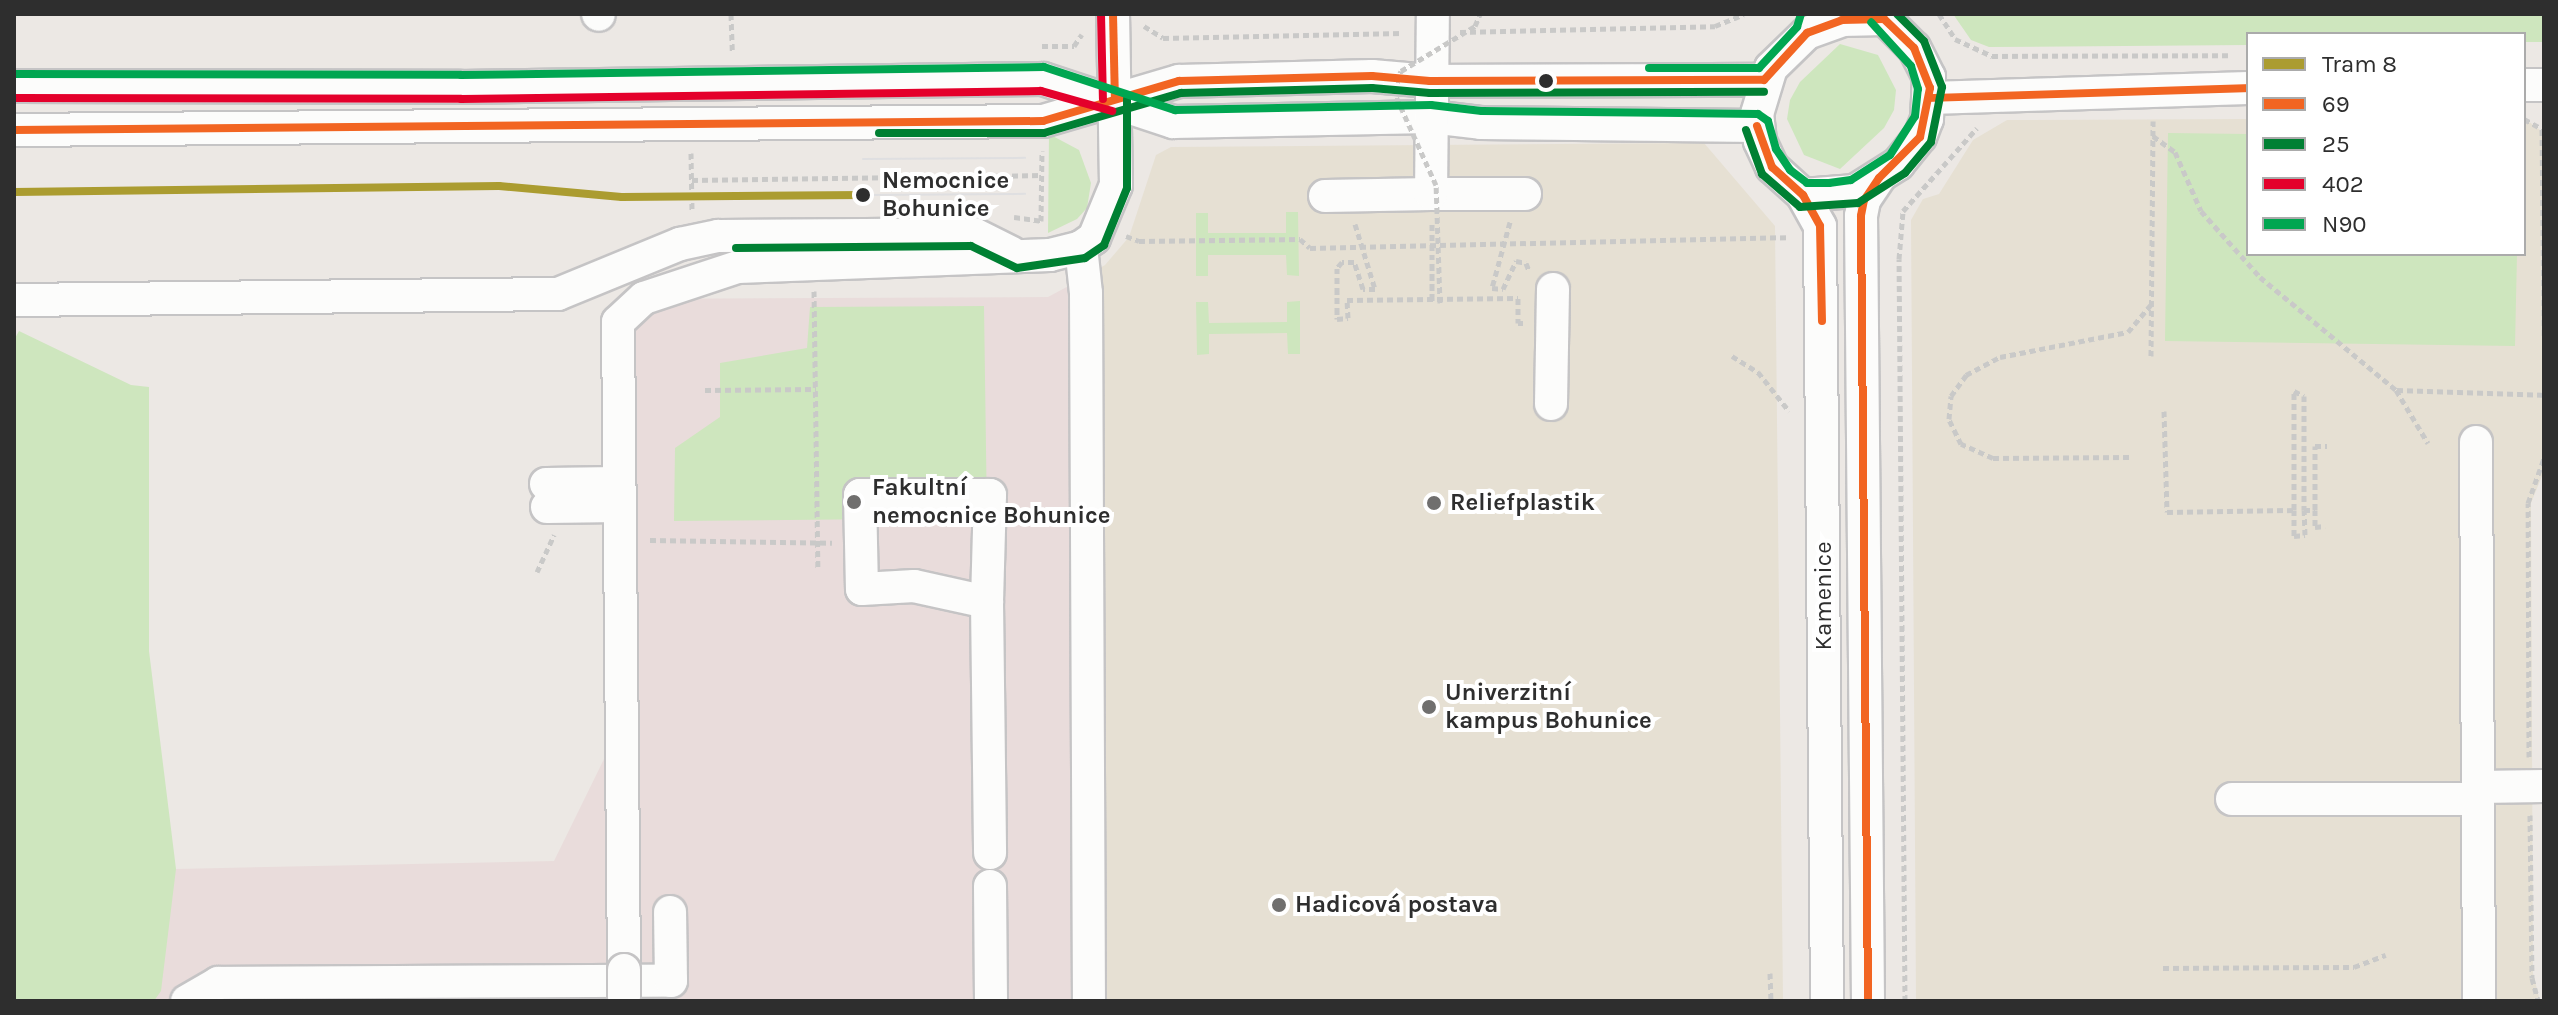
<!DOCTYPE html>
<html>
<head>
<meta charset="utf-8">
<style>
  body { margin:0 }
  #map { position:relative; width:2558px; height:1015px; overflow:hidden; background:#ece8e4; font-family:Karla,sans-serif }
  div>[style] { position:absolute }
  [style*='--x'] { left:calc(var(--x)*1px); top:calc(var(--y)*1px); width:calc(var(--w)*1px); rotate:calc(var(--a)*1deg) }
  .education>* { inset:0; background:#e6e0d3 }
  .medical>* { inset:0; background:#e9dcdb }
  .green>* { inset:0; background:#cee6be }
  .path>* { height:5px; margin-top:-2.5px; transform-origin:0; background:repeating-linear-gradient(90deg,#c9c9c8 0 6px,transparent 0 10px) }
  .roads { filter:drop-shadow(2px 0 #c5c4c5) drop-shadow(-2px 0 #c5c4c5) drop-shadow(0 2px #c5c4c5) drop-shadow(0 -2px #c5c4c5) }
  .minor>* { height:32px; margin:-16px; padding:0 16px; transform-origin:16px; border-radius:16px; background:#fcfcfb }
  .tram>* { height:2px; margin:-1px; padding:0 1px; transform-origin:1px; border-radius:1px; background:#dfdfe1 }
  .path-bridge>* { height:5px; margin-top:-2.5px; transform-origin:0; background:repeating-linear-gradient(90deg,#c9c9c8 0 6px,transparent 0 10px) }
  .bridges { filter:drop-shadow(2px 0 #c5c4c5) drop-shadow(-2px 0 #c5c4c5) drop-shadow(0 2px #c5c4c5) drop-shadow(0 -2px #c5c4c5) }
  .minor-bridge>* { height:32px; margin:-16px; padding:0 16px; transform-origin:16px; border-radius:16px; background:#fcfcfb }
  .bus-1>* { height:8px; margin:-4px; padding:0 4px; transform-origin:4px; border-radius:4px; background:#f26522 }
  .bus-2>* { height:8px; margin:-4px; padding:0 4px; transform-origin:4px; border-radius:4px; background:#008033 }
  .bus-3>* { height:8px; margin:-4px; padding:0 4px; transform-origin:4px; border-radius:4px; background:#e4002b }
  .bus-4>* { height:8px; margin:-4px; padding:0 4px; transform-origin:4px; border-radius:4px; background:#00a651 }
  .tram-1>* { height:8px; margin:-4px; padding:0 4px; transform-origin:4px; border-radius:4px; background:#ab9c30 }
  .dots>* { width:22px; height:22px; translate:-50% -50%; box-sizing:border-box; border:4px solid #fff; border-radius:50% }
  span { translate:-50% -50%; white-space:nowrap; text-align:center; line-height:1.15; -webkit-text-stroke:8px #fff; paint-order:stroke }
  .stop-label { font-size:24px; color:#2e2e2e; font-weight:700 }
  .left { translate:0 -50%; text-align:left }
  .poi-label { font-size:24px; color:#2e2e2e; font-weight:700 }
  .street-label { font-size:24px; color:#2e2e2e }
  .frame { position:absolute; inset:0; border:16px solid #2e2e2e; pointer-events:none }
  .legend { position:absolute; left:2246px; top:32px; width:280px; height:224px; box-sizing:border-box; background:#fff; border:2px solid #ababab; margin:0; padding:10px 14px; list-style:none; font-size:24px; color:#2e2e2e }
  .legend li { display:flex; align-items:center; gap:16px; height:40px }
  .legend b { width:40px; border:2px solid #ababab }
</style>
</head>
<body>
<div id="map">
  <div class="education">
    <div style="clip-path:polygon(2524px 118px,2544px 133px,2544px 471px,2531px 503px,2533px 973px,2540px 1001px,1916px 1001px,1911px 220px,1923px 199px,1939px 194px,1973px 140px,2007px 120px,2248px 119px,2248px 254px,2524px 254px)"></div>
    <div style="clip-path:polygon(1704px 143px,1775px 226px,1783px 1001px,1080px 1001px,1076px 282px,1105px 265px,1129px 237px,1156px 155px,1171px 147px)"></div>
  </div>
  <div class="medical">
    <div style="clip-path:polygon(1076px 282px,1080px 1001px,14px 1001px,14px 949px,176px 869px,554px 861px,631px 704px,630px 299px,1048px 297px)"></div>
  </div>
  <div class="green">
    <div style="clip-path:polygon(1953px 14px,2544px 14px,2544px 42px,2524px 42px,2524px 34px,2248px 34px,2248px 45px,1989px 47px,1971px 40px)"></div>
    <div style="clip-path:polygon(1840px 44px,1878px 55px,1896px 90px,1894px 110px,1884px 128px,1840px 169px,1804px 155px,1787px 119px,1790px 100px,1800px 82px)"></div>
    <div style="clip-path:polygon(2168px 133px,2248px 134px,2248px 254px,2517px 254px,2515px 346px,2165px 341px)"></div>
    <div style="clip-path:polygon(1049px 134px,1079px 150px,1091px 183px,1087px 208px,1077px 219px,1048px 233px)"></div>
    <div style="clip-path:polygon(1286px 212px,1298px 212px,1299px 276px,1287px 275px,1286px 255px,1208px 255px,1208px 276px,1196px 276px,1196px 213px,1208px 213px,1208px 233px,1286px 233px)"></div>
    <div style="clip-path:polygon(1300px 301px,1300px 354px,1288px 354px,1287px 333px,1209px 334px,1209px 354px,1197px 355px,1196px 302px,1208px 302px,1209px 323px,1287px 322px,1287px 302px)"></div>
    <div style="clip-path:polygon(984px 306px,987px 518px,674px 521px,675px 448px,720px 417px,720px 363px,807px 348px,810px 307px)"></div>
    <div style="clip-path:polygon(19px 331px,131px 385px,149px 387px,149px 651px,176px 869px,161px 991px,154px 1001px,14px 1001px,14px 340px)"></div>
  </div>
  <div class="path">
    <div style="--x:731;--y:14;--w:38;--a:88"></div>
    <div style="--x:1939;--y:14;--w:30;--a:57"></div>
    <div style="--x:1955;--y:39;--w:41;--a:24.7"></div>
    <div style="--x:1992;--y:56;--w:239;--a:-0.2"></div>
    <div style="--x:1144;--y:26;--w:22;--a:32"></div>
    <div style="--x:1163;--y:38;--w:239;--a:-1.2"></div>
    <div style="--x:1460;--y:32;--w:255;--a:-1.3"></div>
    <div style="--x:1715;--y:26;--w:31;--a:-22"></div>
    <div style="--x:1042;--y:46;--w:32;--a:0"></div>
    <div style="--x:1074;--y:46;--w:14;--a:-56"></div>
    <div style="--x:2524;--y:119;--w:21;--a:29"></div>
    <div style="--x:2542;--y:129;--w:208;--a:89.4"></div>
    <div style="--x:2153;--y:136;--w:27;--a:36"></div>
    <div style="--x:2175;--y:152;--w:64;--a:66.2"></div>
    <div style="--x:2201;--y:211;--w:89;--a:48.2"></div>
    <div style="--x:2260;--y:277;--w:177;--a:39.7"></div>
    <div style="--x:2396;--y:390;--w:62;--a:58.9"></div>
    <div style="--x:691;--y:153;--w:58;--a:89"></div>
    <div style="--x:692;--y:180;--w:350;--a:-0.8"></div>
    <div style="--x:1014;--y:217;--w:27;--a:8"></div>
    <div style="--x:1041;--y:221;--w:70;--a:-89.2"></div>
    <div style="--x:1510;--y:222;--w:68;--a:105.3"></div>
    <div style="--x:1492;--y:288;--w:11;--a:5"></div>
    <div style="--x:1503;--y:289;--w:31;--a:-65"></div>
    <div style="--x:1516;--y:261;--w:10;--a:11"></div>
    <div style="--x:1526;--y:263;--w:9;--a:69"></div>
    <div style="--x:1355;--y:224;--w:68;--a:72.9"></div>
    <div style="--x:1375;--y:289;--w:12;--a:180"></div>
    <div style="--x:1363;--y:289;--w:28;--a:-108"></div>
    <div style="--x:1354;--y:262;--w:12;--a:180"></div>
    <div style="--x:1342;--y:262;--w:8;--a:130"></div>
    <div style="--x:1337;--y:268;--w:51;--a:90"></div>
    <div style="--x:1337;--y:319;--w:11;--a:-5"></div>
    <div style="--x:1348;--y:318;--w:18;--a:-93"></div>
    <div style="--x:1347;--y:300;--w:171;--a:-0.7"></div>
    <div style="--x:1518;--y:298;--w:25;--a:90"></div>
    <div style="--x:1518;--y:323;--w:5;--a:0"></div>
    <div style="--x:1432;--y:224;--w:79;--a:90"></div>
    <div style="--x:1126;--y:236;--w:14;--a:21"></div>
    <div style="--x:1139;--y:241;--w:161;--a:-0.7"></div>
    <div style="--x:1300;--y:239;--w:13;--a:42"></div>
    <div style="--x:1310;--y:248;--w:478;--a:-1.3"></div>
    <div style="--x:814;--y:291;--w:277;--a:89.2"></div>
    <div style="--x:1732;--y:356;--w:31;--a:32"></div>
    <div style="--x:1758;--y:372;--w:50;--a:51.5"></div>
    <div style="--x:2151;--y:356;--w:235;--a:-89.5"></div>
    <div style="--x:705;--y:390;--w:111;--a:-0.5"></div>
    <div style="--x:2397;--y:390;--w:147;--a:1.9"></div>
    <div style="--x:2164;--y:411;--w:101;--a:88.3"></div>
    <div style="--x:2167;--y:512;--w:127;--a:-0.9"></div>
    <div style="--x:2294;--y:510;--w:119;--a:-90"></div>
    <div style="--x:2294;--y:391;--w:11;--a:27"></div>
    <div style="--x:2304;--y:396;--w:114;--a:90"></div>
    <div style="--x:2304;--y:510;--w:11;--a:0"></div>
    <div style="--x:2315;--y:510;--w:17;--a:90"></div>
    <div style="--x:2315;--y:527;--w:10;--a:-6"></div>
    <div style="--x:2129;--y:457;--w:136;--a:179.6"></div>
    <div style="--x:1993;--y:458;--w:35;--a:-156"></div>
    <div style="--x:1961;--y:444;--w:28;--a:-116"></div>
    <div style="--x:1949;--y:419;--w:23;--a:-85"></div>
    <div style="--x:1951;--y:396;--w:26;--a:-54"></div>
    <div style="--x:1966;--y:375;--w:38;--a:-28"></div>
    <div style="--x:2000;--y:357;--w:130;--a:-11.1"></div>
    <div style="--x:2128;--y:332;--w:35;--a:-50"></div>
    <div style="--x:2294;--y:510;--w:26;--a:90"></div>
    <div style="--x:2294;--y:536;--w:11;--a:-5"></div>
    <div style="--x:2305;--y:535;--w:25;--a:-92"></div>
    <div style="--x:2315;--y:510;--w:64;--a:-90"></div>
    <div style="--x:2315;--y:446;--w:12;--a:0"></div>
    <div style="--x:650;--y:540;--w:182;--a:0.9"></div>
    <div style="--x:537;--y:572;--w:41;--a:-65.3"></div>
    <div style="--x:2529;--y:757;--w:254;--a:-90.2"></div>
    <div style="--x:2528;--y:503;--w:48;--a:-70.4"></div>
    <div style="--x:2530;--y:815;--w:163;--a:89.3"></div>
    <div style="--x:2532;--y:978;--w:24;--a:75"></div>
    <div style="--x:2163;--y:968;--w:191;--a:-0.3"></div>
    <div style="--x:2354;--y:967;--w:34;--a:-21"></div>
    <div style="--x:1770;--y:973;--w:28;--a:88"></div>
    <div style="--x:1905;--y:1001;--w:742;--a:-90.46"></div>
    <div style="--x:1899;--y:259;--w:48;--a:-85.2"></div>
    <div style="--x:1903;--y:211;--w:111;--a:-48.3"></div>
  </div>
  <div class="roads">
    <div class="minor">
      <div style="--x:598;--y:14;--w:1;--a:45"></div>
      <div style="--x:2524;--y:85;--w:20;--a:0"></div>
      <div style="--x:14;--y:86;--w:447;--a:0.1"></div>
      <div style="--x:461;--y:87;--w:582;--a:-0.79"></div>
      <div style="--x:1043;--y:79;--w:137;--a:18.3"></div>
      <div style="--x:1173;--y:122;--w:258;--a:-1.1"></div>
      <div style="--x:1431;--y:117;--w:50;--a:6.8"></div>
      <div style="--x:1481;--y:123;--w:276;--a:0.6"></div>
      <div style="--x:1930;--y:98;--w:318;--a:-1.8"></div>
      <div style="--x:14;--y:130;--w:1029;--a:-0.5"></div>
      <div style="--x:1043;--y:121;--w:142;--a:-16.4"></div>
      <div style="--x:1179;--y:81;--w:193;--a:-1.5"></div>
      <div style="--x:1372;--y:76;--w:58;--a:4.9"></div>
      <div style="--x:1430;--y:81;--w:334;--a:-0.2"></div>
      <div style="--x:1431;--y:194;--w:94;--a:0"></div>
      <div style="--x:1803;--y:195;--w:52;--a:-4.4"></div>
      <div style="--x:1855;--y:191;--w:51;--a:-32.1"></div>
      <div style="--x:1898;--y:164;--w:35;--a:-51"></div>
      <div style="--x:1920;--y:137;--w:19;--a:-69"></div>
      <div style="--x:1927;--y:119;--w:42;--a:-87.3"></div>
      <div style="--x:1929;--y:77;--w:33;--a:-117"></div>
      <div style="--x:1914;--y:48;--w:48;--a:-135"></div>
      <div style="--x:1325;--y:196;--w:106;--a:-1.1"></div>
      <div style="--x:1431;--y:194;--w:180;--a:-89.4"></div>
      <div style="--x:1081;--y:247;--w:46;--a:83.8"></div>
      <div style="--x:1086;--y:293;--w:708;--a:89.76"></div>
      <div style="--x:14;--y:300;--w:544;--a:-0.63"></div>
      <div style="--x:558;--y:294;--w:132;--a:-22.3"></div>
      <div style="--x:680;--y:244;--w:39;--a:-12"></div>
      <div style="--x:718;--y:236;--w:256;--a:-0.4"></div>
      <div style="--x:974;--y:234;--w:42;--a:26.6"></div>
      <div style="--x:1551;--y:404;--w:115;--a:-89"></div>
      <div style="--x:2476;--y:442;--w:559;--a:89.69"></div>
      <div style="--x:546;--y:484;--w:71;--a:-0.8"></div>
      <div style="--x:547;--y:507;--w:71;--a:-0.8"></div>
      <div style="--x:987;--y:602;--w:107;--a:-88.4"></div>
      <div style="--x:990;--y:495;--w:130;--a:180"></div>
      <div style="--x:860;--y:495;--w:94;--a:88.8"></div>
      <div style="--x:862;--y:589;--w:52;--a:-3.3"></div>
      <div style="--x:914;--y:586;--w:75;--a:12.4"></div>
      <div style="--x:987;--y:602;--w:251;--a:89.3"></div>
      <div style="--x:2478;--y:787;--w:66;--a:-0.9"></div>
      <div style="--x:2232;--y:799;--w:246;--a:0"></div>
      <div style="--x:990;--y:886;--w:115;--a:89.5"></div>
      <div style="--x:624;--y:970;--w:648;--a:-90.53"></div>
      <div style="--x:618;--y:322;--w:35;--a:-43"></div>
      <div style="--x:644;--y:298;--w:99;--a:-18.3"></div>
      <div style="--x:738;--y:267;--w:312;--a:-2.2"></div>
      <div style="--x:1050;--y:255;--w:32;--a:-14"></div>
      <div style="--x:1081;--y:247;--w:16;--a:-35"></div>
      <div style="--x:1094;--y:238;--w:57;--a:-67.5"></div>
      <div style="--x:1116;--y:185;--w:171;--a:-91"></div>
      <div style="--x:187;--y:1001;--w:36;--a:-30"></div>
      <div style="--x:218;--y:983;--w:453;--a:-0.3"></div>
      <div style="--x:671;--y:981;--w:69;--a:-90.8"></div>
      <div style="--x:1827;--y:1001;--w:775;--a:-90.52"></div>
      <div style="--x:1820;--y:226;--w:35;--a:-119"></div>
      <div style="--x:1803;--y:195;--w:42;--a:-137.9"></div>
      <div style="--x:1772;--y:167;--w:29;--a:-115"></div>
      <div style="--x:1760;--y:141;--w:27;--a:-96"></div>
      <div style="--x:1757;--y:114;--w:48;--a:-73.1"></div>
      <div style="--x:1771;--y:68;--w:50;--a:-44.2"></div>
      <div style="--x:1807;--y:33;--w:37;--a:-20"></div>
      <div style="--x:1842;--y:20;--w:42;--a:-1.4"></div>
      <div style="--x:1868;--y:1001;--w:785;--a:-90.51"></div>
      <div style="--x:1861;--y:216;--w:16;--a:-79"></div>
      <div style="--x:1864;--y:200;--w:27;--a:-56"></div>
    </div>
  </div>
  <div class="tram">
    <div style="--x:863;--y:159;--w:162;--a:-0.4"></div>
    <div style="--x:863;--y:195;--w:162;--a:-0.4"></div>
  </div>
  <div class="path-bridge">
    <div style="--x:1440;--y:303;--w:118;--a:-91.9"></div>
    <div style="--x:1436;--y:185;--w:102;--a:-114.3"></div>
    <div style="--x:1394;--y:92;--w:22;--a:-72"></div>
    <div style="--x:1401;--y:71;--w:87;--a:-31.3"></div>
    <div style="--x:1475;--y:26;--w:13;--a:-67"></div>
  </div>
  <div class="bridges">
    <div class="minor-bridge">
      <div style="--x:624;--y:997;--w:27;--a:-90"></div>
    </div>
  </div>
  <div class="bus-1">
    <div style="--x:1113;--y:14;--w:85;--a:88.7"></div>
    <div style="--x:1764;--y:80;--w:64;--a:-47.5"></div>
    <div style="--x:1807;--y:33;--w:37;--a:-20"></div>
    <div style="--x:1842;--y:20;--w:42;--a:-1.4"></div>
    <div style="--x:1884;--y:19;--w:42;--a:44"></div>
    <div style="--x:1914;--y:48;--w:43;--a:68.2"></div>
    <div style="--x:1930;--y:88;--w:50;--a:101.5"></div>
    <div style="--x:1920;--y:137;--w:58;--a:135"></div>
    <div style="--x:1879;--y:178;--w:27;--a:124"></div>
    <div style="--x:1864;--y:200;--w:16;--a:101"></div>
    <div style="--x:1861;--y:216;--w:785;--a:89.49"></div>
    <div style="--x:1930;--y:98;--w:318;--a:-1.8"></div>
    <div style="--x:1757;--y:126;--w:44;--a:69.9"></div>
    <div style="--x:1772;--y:167;--w:42;--a:42.1"></div>
    <div style="--x:1803;--y:195;--w:35;--a:61"></div>
    <div style="--x:1820;--y:226;--w:95;--a:88.8"></div>
    <div style="--x:14;--y:130;--w:1029;--a:-0.5"></div>
    <div style="--x:1043;--y:121;--w:142;--a:-16.4"></div>
    <div style="--x:1179;--y:81;--w:193;--a:-1.5"></div>
    <div style="--x:1372;--y:76;--w:58;--a:4.9"></div>
    <div style="--x:1430;--y:81;--w:334;--a:-0.2"></div>
  </div>
  <div class="bus-2">
    <div style="--x:1746;--y:130;--w:47;--a:70"></div>
    <div style="--x:1762;--y:174;--w:50;--a:41"></div>
    <div style="--x:1800;--y:207;--w:58;--a:-3.9"></div>
    <div style="--x:1858;--y:203;--w:56;--a:-32.6"></div>
    <div style="--x:1905;--y:173;--w:40;--a:-50"></div>
    <div style="--x:1931;--y:142;--w:56;--a:-78.7"></div>
    <div style="--x:1942;--y:87;--w:49;--a:-111.4"></div>
    <div style="--x:1924;--y:41;--w:38;--a:-135"></div>
    <div style="--x:879;--y:133;--w:165;--a:0"></div>
    <div style="--x:1044;--y:133;--w:143;--a:-16.3"></div>
    <div style="--x:1181;--y:93;--w:191;--a:-1.5"></div>
    <div style="--x:1372;--y:88;--w:58;--a:4.9"></div>
    <div style="--x:1430;--y:93;--w:334;--a:-0.2"></div>
    <div style="--x:736;--y:248;--w:235;--a:-0.5"></div>
    <div style="--x:971;--y:246;--w:51;--a:25.6"></div>
    <div style="--x:1017;--y:268;--w:69;--a:-8.4"></div>
    <div style="--x:1085;--y:258;--w:23;--a:-34"></div>
    <div style="--x:1104;--y:245;--w:61;--a:-68"></div>
    <div style="--x:1127;--y:188;--w:89;--a:-90"></div>
  </div>
  <div class="bus-3">
    <div style="--x:1101;--y:14;--w:85;--a:88.7"></div>
    <div style="--x:14;--y:98;--w:447;--a:0.1"></div>
    <div style="--x:461;--y:99;--w:580;--a:-0.79"></div>
    <div style="--x:1041;--y:91;--w:74;--a:15.7"></div>
  </div>
  <div class="bus-4">
    <div style="--x:1649;--y:68;--w:110;--a:0"></div>
    <div style="--x:1759;--y:68;--w:56;--a:-47.2"></div>
    <div style="--x:1797;--y:27;--w:14;--a:-73"></div>
    <div style="--x:14;--y:74;--w:447;--a:0.1"></div>
    <div style="--x:461;--y:75;--w:583;--a:-0.79"></div>
    <div style="--x:1044;--y:67;--w:138;--a:18.2"></div>
    <div style="--x:1175;--y:110;--w:256;--a:-1.1"></div>
    <div style="--x:1431;--y:105;--w:51;--a:6.7"></div>
    <div style="--x:1482;--y:111;--w:276;--a:0.6"></div>
    <div style="--x:1758;--y:114;--w:12;--a:35"></div>
    <div style="--x:1768;--y:121;--w:29;--a:74"></div>
    <div style="--x:1776;--y:149;--w:25;--a:56"></div>
    <div style="--x:1790;--y:170;--w:21;--a:37"></div>
    <div style="--x:1807;--y:183;--w:22;--a:0"></div>
    <div style="--x:1829;--y:183;--w:22;--a:-8"></div>
    <div style="--x:1851;--y:180;--w:46;--a:-32.7"></div>
    <div style="--x:1890;--y:155;--w:46;--a:-57.3"></div>
    <div style="--x:1915;--y:116;--w:27;--a:-84"></div>
    <div style="--x:1918;--y:89;--w:24;--a:-107"></div>
    <div style="--x:1911;--y:66;--w:59;--a:-132.3"></div>
  </div>
  <div class="tram-1">
    <div style="--x:14;--y:192;--w:485;--a:-0.7"></div>
    <div style="--x:499;--y:186;--w:123;--a:5.1"></div>
    <div style="--x:622;--y:197;--w:241;--a:-0.5"></div>
  </div>
  <div class="dots">
    <div style="left:1546px;top:81px;background:#2e2e2e"></div>
    <div style="left:863px;top:195px;background:#2e2e2e"></div>
    <div style="left:854px;top:502px;background:#706f6e"></div>
    <div style="left:1434px;top:503px;background:#706f6e"></div>
    <div style="left:1429px;top:707px;background:#706f6e"></div>
    <div style="left:1279px;top:905px;background:#706f6e"></div>
  </div>
  <div class="stop-label">
    <span class="left" style="left:882px;top:195px">Nemocnice<br>Bohunice</span>
  </div>
  <div class="poi-label">
    <span class="left" style="left:872px;top:502px">Fakultní<br>nemocnice Bohunice</span>
    <span class="left" style="left:1450px;top:503px">Reliefplastik</span>
    <span class="left" style="left:1445px;top:707px">Univerzitní<br>kampus Bohunice</span>
    <span class="left" style="left:1295px;top:905px">Hadicová postava</span>
  </div>
  <div class="street-label">
    <span style="left:1824px;top:596px;rotate:-90deg">Kamenice</span>
  </div>
  <div class="frame"></div>
  <ul class="legend">
  <li><b style="height:10px;background:#ab9c30"></b>Tram 8</li>
  <li><b style="height:10px;background:#f26522"></b>69</li>
  <li><b style="height:10px;background:#008033"></b>25</li>
  <li><b style="height:10px;background:#e4002b"></b>402</li>
  <li><b style="height:10px;background:#00a651"></b>N90</li>
  </ul>
</div>
</body>
</html>
